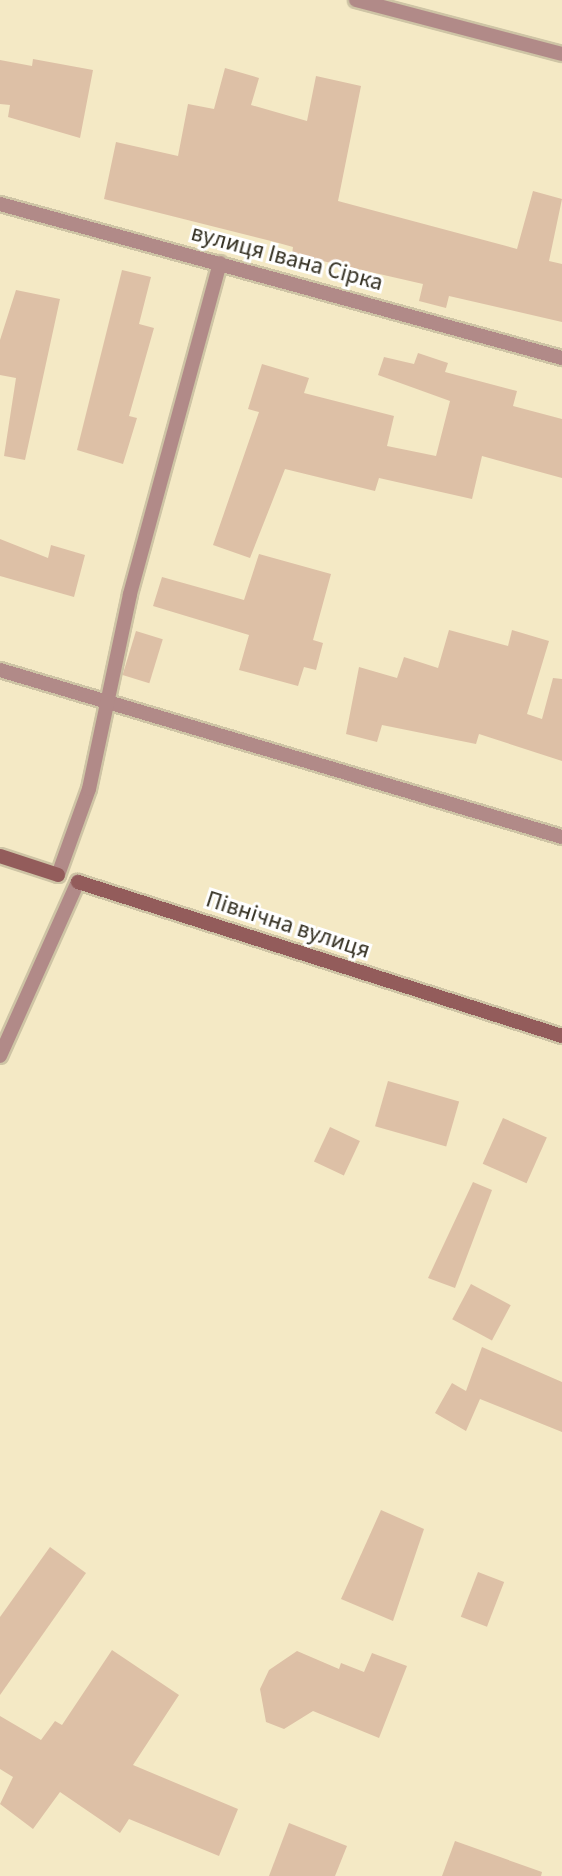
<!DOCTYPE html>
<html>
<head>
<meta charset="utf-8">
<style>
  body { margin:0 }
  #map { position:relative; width:562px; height:1876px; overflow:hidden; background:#f4e9c5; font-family:"Source Sans 3",sans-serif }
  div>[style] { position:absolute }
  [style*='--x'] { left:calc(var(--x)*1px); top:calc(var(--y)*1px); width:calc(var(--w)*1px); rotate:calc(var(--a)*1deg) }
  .building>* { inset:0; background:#ddc0a6; transform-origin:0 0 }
  .roads { filter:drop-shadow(2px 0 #cec4a5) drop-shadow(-2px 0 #cec4a5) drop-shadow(0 2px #cec4a5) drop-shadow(0 -2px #cec4a5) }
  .lane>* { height:14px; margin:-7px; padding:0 7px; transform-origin:7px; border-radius:7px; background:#b18a88 }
  .street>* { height:14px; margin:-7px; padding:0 7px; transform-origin:7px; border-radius:7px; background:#b18a88 }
  .secondary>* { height:14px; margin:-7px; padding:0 7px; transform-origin:7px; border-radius:7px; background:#935c5b }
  span { translate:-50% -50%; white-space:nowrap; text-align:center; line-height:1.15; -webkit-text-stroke:6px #fff; paint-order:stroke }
  .street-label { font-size:24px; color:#353123 }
</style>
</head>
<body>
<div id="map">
  <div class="building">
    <div style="clip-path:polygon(33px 59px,93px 70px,80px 138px,8px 117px,10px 105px,0 104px,0 60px,32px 66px)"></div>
    <div style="clip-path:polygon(225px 68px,259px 78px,251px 105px,307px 121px,316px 76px,361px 86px,338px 201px,517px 249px,533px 191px,562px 199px,549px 261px,562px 264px,562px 322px,449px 296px,446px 308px,419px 301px,423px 284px,292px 254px,293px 247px,275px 242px,104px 199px,116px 142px,178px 156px,188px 104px,214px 109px)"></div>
    <div style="clip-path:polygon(122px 270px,151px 277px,139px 324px,154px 328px,129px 416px,137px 418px,123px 464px,77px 450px)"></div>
    <div style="clip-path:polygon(16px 290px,60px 299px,25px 460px,4px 456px,16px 378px,0 375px,0 340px)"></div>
    <div style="clip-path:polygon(418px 353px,448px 363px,445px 372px,517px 391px,513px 406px,562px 419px,562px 478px,482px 456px,472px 499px,379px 478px,375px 491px,285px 469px,250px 558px,213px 545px,259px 412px,248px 409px,262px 364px,309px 378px,304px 393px,394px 416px,387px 446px,436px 456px,450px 401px,378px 375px,384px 357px,414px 364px)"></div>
    <div style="clip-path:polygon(0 539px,48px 558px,51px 545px,85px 555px,74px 597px,0 576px)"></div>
    <div style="clip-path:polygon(259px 554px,331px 574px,313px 640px,323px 643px,316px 670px,304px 667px,298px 686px,239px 670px,249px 635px,153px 606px,162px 577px,244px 600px)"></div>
    <div style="clip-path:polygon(449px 630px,508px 646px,512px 630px,549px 641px,527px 714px,542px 719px,553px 678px,562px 679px,562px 761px,479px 734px,476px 744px,382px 725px,377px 742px,346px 734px,359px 667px,397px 678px,404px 657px,438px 668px)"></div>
    <div style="left:136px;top:631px;width:28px;height:46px;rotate:17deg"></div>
    <div style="left:388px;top:1081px;width:74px;height:47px;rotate:16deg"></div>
    <div style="left:503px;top:1118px;width:48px;height:50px;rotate:24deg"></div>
    <div style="left:330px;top:1127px;width:33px;height:38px;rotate:25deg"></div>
    <div style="clip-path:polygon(473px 1182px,492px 1190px,455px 1288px,428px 1278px)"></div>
    <div style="left:471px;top:1284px;width:45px;height:40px;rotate:28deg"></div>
    <div style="clip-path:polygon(482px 1347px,562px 1382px,562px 1432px,480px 1399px,466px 1431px,435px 1413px,452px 1383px,466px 1391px)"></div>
    <div style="clip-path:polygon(381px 1510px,424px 1529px,393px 1621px,341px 1599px)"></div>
    <div style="clip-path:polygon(50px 1547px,86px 1573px,0 1695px,0 1617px)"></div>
    <div style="left:478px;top:1572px;width:28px;height:48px;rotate:21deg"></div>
    <div style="clip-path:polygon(112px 1650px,179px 1695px,133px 1765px,238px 1809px,219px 1856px,129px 1819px,120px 1833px,60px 1792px,33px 1829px,0 1804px,13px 1777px,0 1769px,0 1716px,41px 1740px,55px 1721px,62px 1725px)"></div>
    <div style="clip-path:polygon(297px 1651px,339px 1669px,341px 1663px,364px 1672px,372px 1653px,407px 1666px,379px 1738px,313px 1711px,284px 1729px,266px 1722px,260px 1689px,269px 1670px)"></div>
    <div style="clip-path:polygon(289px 1823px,347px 1846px,335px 1876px,269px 1876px)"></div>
    <div style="clip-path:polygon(455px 1841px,542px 1872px,541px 1876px,442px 1876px)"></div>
  </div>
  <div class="roads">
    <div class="lane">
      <div style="--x:356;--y:0;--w:213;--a:14.7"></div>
      <div style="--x:0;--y:670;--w:586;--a:16.55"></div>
      <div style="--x:58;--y:875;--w:91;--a:-70.2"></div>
      <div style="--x:89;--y:789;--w:199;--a:-78.1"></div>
      <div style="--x:130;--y:594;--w:343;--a:-74.8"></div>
      <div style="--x:0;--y:1056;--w:191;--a:-65.9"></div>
    </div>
    <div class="street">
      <div style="--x:0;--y:204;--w:583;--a:15.32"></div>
    </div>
    <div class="secondary">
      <div style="--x:0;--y:856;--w:61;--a:18.1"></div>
      <div style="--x:78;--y:882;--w:508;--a:17.65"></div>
    </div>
  </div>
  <div class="street-label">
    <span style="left:287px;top:258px;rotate:15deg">вулиця Івана Сірка</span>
    <span style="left:288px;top:925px;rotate:18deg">Північна вулиця</span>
  </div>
</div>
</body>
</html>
